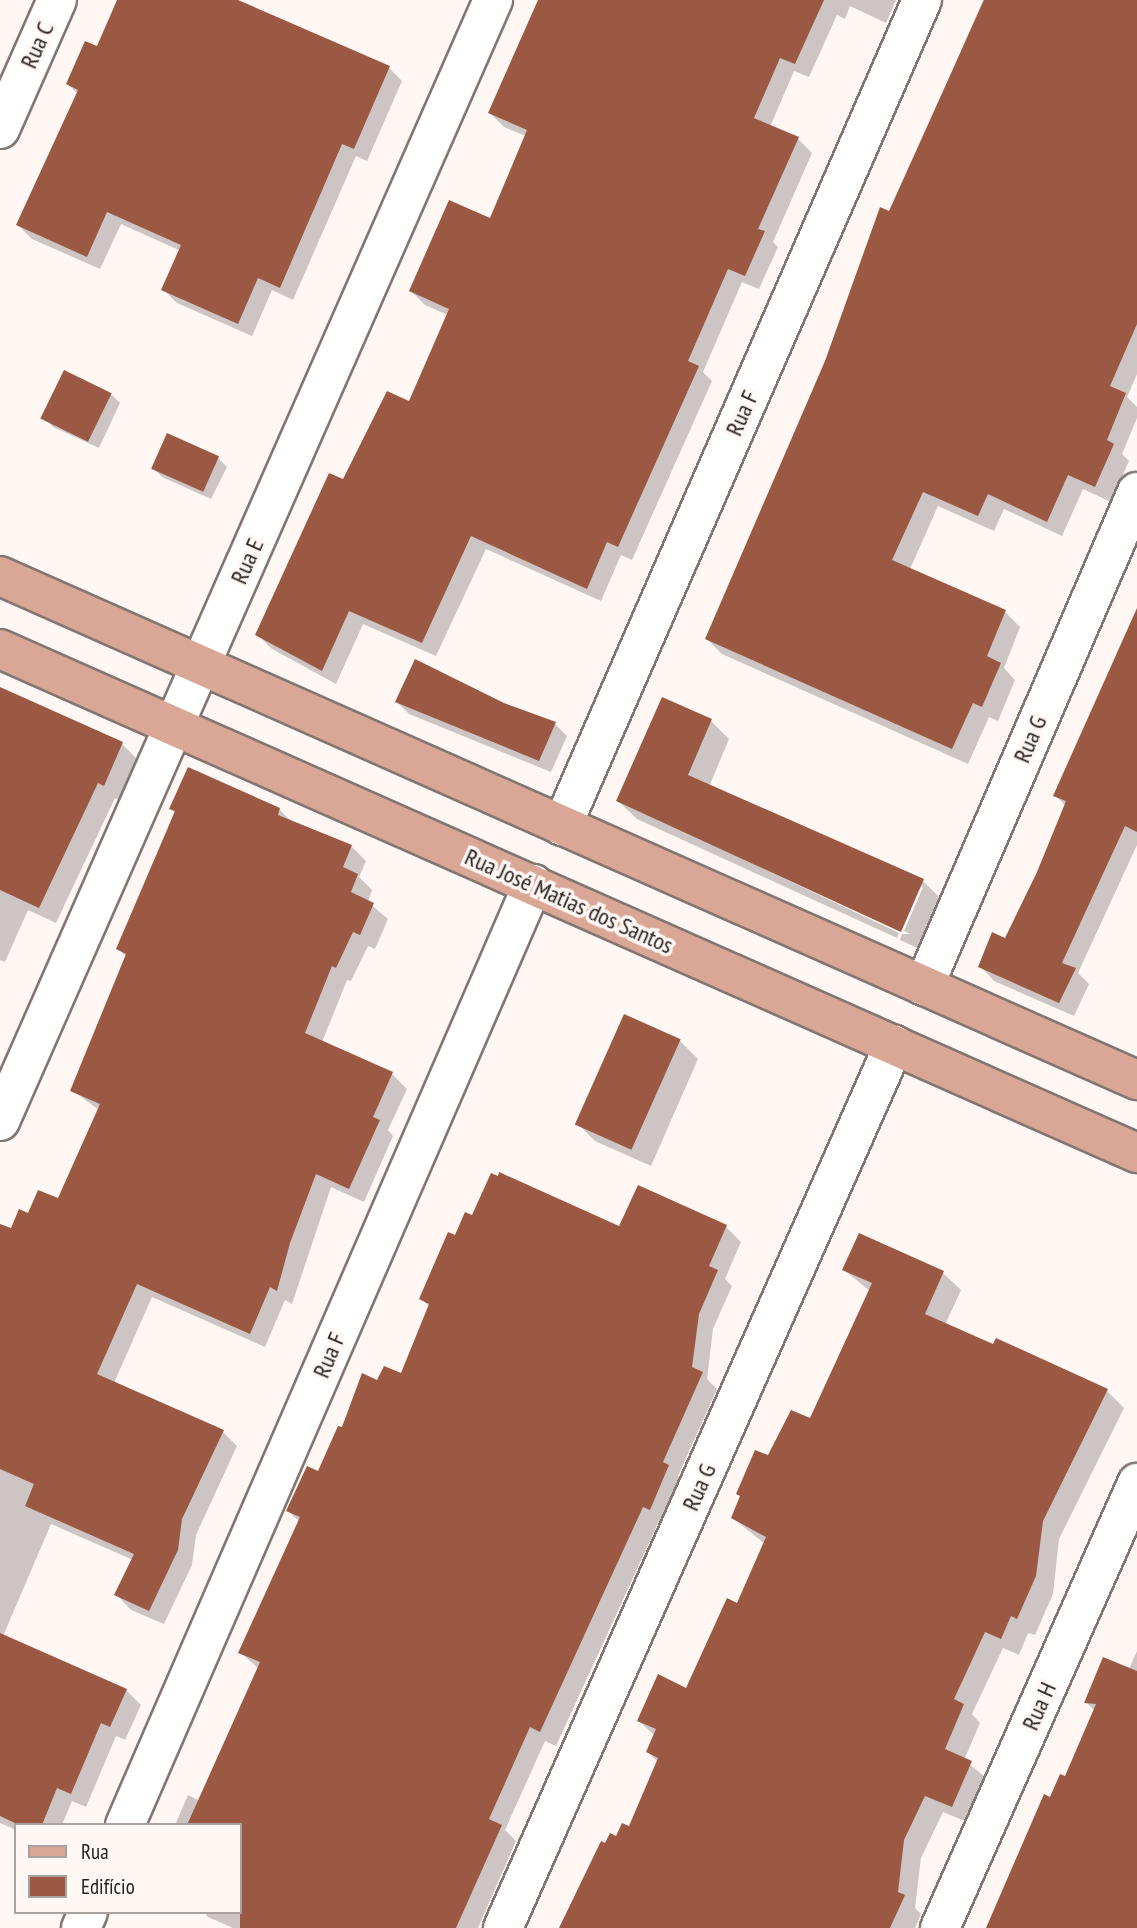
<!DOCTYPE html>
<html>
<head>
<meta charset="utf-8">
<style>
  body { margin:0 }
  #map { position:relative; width:1137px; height:1928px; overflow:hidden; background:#fff7f4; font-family:"PT Sans Narrow",sans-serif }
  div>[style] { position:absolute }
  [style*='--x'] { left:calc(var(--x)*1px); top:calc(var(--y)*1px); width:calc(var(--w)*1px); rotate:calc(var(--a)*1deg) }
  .shadow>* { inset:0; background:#0003 }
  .building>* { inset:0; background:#9b5843; transform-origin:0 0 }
  .roads { filter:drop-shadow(2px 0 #827672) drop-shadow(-2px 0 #827672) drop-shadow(0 2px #827672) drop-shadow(0 -2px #827672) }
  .minor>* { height:38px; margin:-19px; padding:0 19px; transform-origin:19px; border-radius:19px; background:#fff }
  .major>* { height:38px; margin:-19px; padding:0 19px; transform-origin:19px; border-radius:19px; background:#daa796 }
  span { translate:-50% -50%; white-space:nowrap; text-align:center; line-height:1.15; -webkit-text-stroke:7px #fff7f4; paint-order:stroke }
  .street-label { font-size:24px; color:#272220 }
  .legend { position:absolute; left:14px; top:1823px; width:228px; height:91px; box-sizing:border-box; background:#fff7f4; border:2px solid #a9a29f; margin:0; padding:9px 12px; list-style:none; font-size:21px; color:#272220 }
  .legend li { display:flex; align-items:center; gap:14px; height:35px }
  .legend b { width:35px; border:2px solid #a9a29f }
</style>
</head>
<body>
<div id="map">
  <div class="shadow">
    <div style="clip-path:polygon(121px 0,235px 0,389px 68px,402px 81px,367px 161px,356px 156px,293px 300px,272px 290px,252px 336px,177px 303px,163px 289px,181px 251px,121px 224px,100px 269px,32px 239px,18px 225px,78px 94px,68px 84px,97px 49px)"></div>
    <div style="clip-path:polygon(540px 0,896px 0,886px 23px,850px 6px,845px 19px,837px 15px,809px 77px,794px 71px,770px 127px,798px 139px,812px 153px,773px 242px,778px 247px,759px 289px,742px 282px,703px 372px,712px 381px,632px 560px,621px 555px,601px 601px,486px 549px,436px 656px,363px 624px,336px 684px,272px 649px,257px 634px,344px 482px,410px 403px,448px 315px,425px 305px,411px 291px,491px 220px,526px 136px,504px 127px,490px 113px)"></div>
    <div style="clip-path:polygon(983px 0,1137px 0,1137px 374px,1127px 397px,1137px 407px,1137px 418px,1122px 454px,1129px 461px,1111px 502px,1083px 489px,1062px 536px,1004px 509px,994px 531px,938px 506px,910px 569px,1005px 612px,1020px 627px,1004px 668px,1015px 680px,998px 721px,989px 717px,968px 764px,722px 654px,707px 639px)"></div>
    <div style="clip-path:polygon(111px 394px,120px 403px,99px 448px,53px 427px,44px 418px)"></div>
    <div style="clip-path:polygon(218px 458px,227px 467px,211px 499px,162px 477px,153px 468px)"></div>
    <div style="clip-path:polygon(1137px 612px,1137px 845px,1078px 973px,1089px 984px,1074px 1016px,994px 981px,980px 966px,1006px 940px,1039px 873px,1066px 806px,1055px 795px)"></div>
    <div style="clip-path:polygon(0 689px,122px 744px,138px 760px,121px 800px,115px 798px,56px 923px,28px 910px,5px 962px,0 960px)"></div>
    <div style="clip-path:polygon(397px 702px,503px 705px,555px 724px,567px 736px,551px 772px,409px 714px)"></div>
    <div style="clip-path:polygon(711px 721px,729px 739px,709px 787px,923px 881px,941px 899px,920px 949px,900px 940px,902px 934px,910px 934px,904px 931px,923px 887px,638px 809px,899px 933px,897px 938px,637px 819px,618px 801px)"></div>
    <div style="clip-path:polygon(171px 809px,279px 809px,293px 823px,351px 846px,366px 861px,359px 877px,372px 890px,368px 902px,388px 919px,375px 949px,368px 946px,351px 981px,347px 980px,322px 1042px,392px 1074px,407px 1089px,388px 1130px,393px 1136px,364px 1202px,331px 1187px,292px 1304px,285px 1300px,265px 1347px,152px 1297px,114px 1383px,223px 1432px,237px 1446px,196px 1535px,192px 1565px,164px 1624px,131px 1610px,117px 1595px,133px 1560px,51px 1524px,3px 1636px,126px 1690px,141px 1705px,125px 1740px,116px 1736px,86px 1807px,72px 1801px,62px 1825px,16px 1825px,16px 1830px,0 1823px,0 1225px,12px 1231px,29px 1216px,59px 1201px,99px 1110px,72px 1090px,127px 957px,118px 949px,176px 814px)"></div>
    <div style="clip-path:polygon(624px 1016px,680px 1041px,698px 1059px,651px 1166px,595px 1141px,577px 1123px)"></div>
    <div style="clip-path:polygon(726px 1227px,741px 1242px,725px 1279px,732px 1286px,713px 1329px,707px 1379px,717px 1389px,678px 1476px,683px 1481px,665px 1524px,659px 1521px,556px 1746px,545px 1741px,505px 1830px,516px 1841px,478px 1928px,233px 1928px,208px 1917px,204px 1912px,240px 1912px,240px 1825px,175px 1825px,188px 1795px,200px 1801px,259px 1669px,240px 1652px,300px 1522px,288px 1511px,319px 1474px,343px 1430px,378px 1383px,401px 1375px,430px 1307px,421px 1299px,456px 1237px)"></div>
    <div style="clip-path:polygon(844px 1270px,943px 1273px,961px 1290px,945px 1325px,1107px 1391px,1124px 1408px,1059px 1539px,1053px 1594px,1035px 1635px,1028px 1633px,1019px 1655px,1003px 1648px,972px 1714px,980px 1723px,964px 1760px,989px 1780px,970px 1823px,943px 1812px,921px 1858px,915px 1908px,921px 1914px,915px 1928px,561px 1928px,606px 1845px,630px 1828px,658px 1762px,648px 1752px,655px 1736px,639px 1721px,687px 1691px,738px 1605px,765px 1544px,733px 1518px,769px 1457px,811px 1421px,870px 1291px)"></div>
    <div style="clip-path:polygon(1137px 1651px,1137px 1928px,987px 1928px,1066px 1778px,1095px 1711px,1086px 1702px,1129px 1669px)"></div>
  </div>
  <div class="building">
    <div style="clip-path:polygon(117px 0,238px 0,390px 66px,354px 149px,342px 144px,280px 288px,258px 278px,238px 324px,161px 290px,181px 245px,107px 212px,87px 257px,16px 225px,78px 90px,66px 84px,85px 41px,97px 46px)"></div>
    <div style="clip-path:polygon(538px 0,824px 0,795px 64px,780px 58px,754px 118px,799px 137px,758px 229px,765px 231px,745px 276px,728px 269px,688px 361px,699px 366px,618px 547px,607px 542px,587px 589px,471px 536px,422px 643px,349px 611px,322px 671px,255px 635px,329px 473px,343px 479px,387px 391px,409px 401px,449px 309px,409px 291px,449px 200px,490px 218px,527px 130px,488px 113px)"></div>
    <div style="clip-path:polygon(984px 0,1137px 0,1137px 324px,1110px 386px,1126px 393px,1107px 440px,1114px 444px,1095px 487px,1068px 475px,1047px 522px,988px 494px,978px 516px,923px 492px,892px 560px,1006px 610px,987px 656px,1001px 663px,982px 707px,973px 703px,952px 749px,705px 639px,825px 361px,880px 207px,889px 211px)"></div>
    <div style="left:64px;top:370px;width:53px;height:54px;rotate:26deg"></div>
    <div style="left:167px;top:433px;width:57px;height:39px;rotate:24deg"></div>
    <div style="clip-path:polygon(1137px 608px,1137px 832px,1125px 826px,1062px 963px,1076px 968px,1059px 1003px,978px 967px,992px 932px,1005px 938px,1037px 872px,1066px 801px,1053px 796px)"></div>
    <div style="clip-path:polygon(415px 659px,504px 703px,556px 722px,539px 761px,395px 702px)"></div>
    <div style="clip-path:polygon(0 687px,123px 742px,104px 786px,98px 783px,39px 908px,0 890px)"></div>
    <div style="clip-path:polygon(662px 697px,712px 719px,688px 775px,924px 879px,901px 932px,616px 801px)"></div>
    <div style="clip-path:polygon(188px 767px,280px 808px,278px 815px,352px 845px,343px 867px,358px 874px,351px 892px,374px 903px,360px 935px,353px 932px,336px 968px,332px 966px,305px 1033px,393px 1072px,373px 1117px,380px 1120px,349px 1189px,316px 1174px,290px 1243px,277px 1291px,270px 1287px,250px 1334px,137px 1284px,97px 1374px,224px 1430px,182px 1519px,178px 1550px,149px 1611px,114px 1595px,134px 1554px,25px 1506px,34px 1484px,0 1469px,0 1224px,11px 1228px,19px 1209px,28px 1213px,38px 1190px,58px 1198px,100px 1104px,70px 1091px,126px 954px,116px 949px,175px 811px,169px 809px)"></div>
    <div style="left:624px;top:1014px;width:62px;height:121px;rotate:24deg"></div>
    <div style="clip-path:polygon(499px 1172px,619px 1226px,638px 1185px,727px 1225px,709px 1266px,718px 1270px,699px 1314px,692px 1367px,703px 1372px,663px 1462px,669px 1465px,650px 1510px,643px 1507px,540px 1732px,530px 1727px,489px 1819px,502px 1825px,456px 1928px,240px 1928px,240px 1825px,187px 1825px,260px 1662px,238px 1653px,300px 1517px,286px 1511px,307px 1466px,318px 1471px,338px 1426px,342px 1427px,362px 1373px,377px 1380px,384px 1366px,401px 1373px,429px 1304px,419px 1299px,448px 1232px,455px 1235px,465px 1212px,472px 1215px,491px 1173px,498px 1176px)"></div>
    <div style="clip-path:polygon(859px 1233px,944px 1271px,925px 1314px,993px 1344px,996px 1338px,1108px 1389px,1043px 1521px,1036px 1576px,1017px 1619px,1011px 1616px,1001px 1639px,985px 1632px,954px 1699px,964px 1704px,945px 1749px,972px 1761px,952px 1807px,925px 1796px,904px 1840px,898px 1892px,905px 1895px,890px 1928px,559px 1928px,601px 1841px,605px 1843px,610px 1833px,616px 1836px,622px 1823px,629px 1826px,658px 1758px,646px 1752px,656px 1729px,637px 1721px,658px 1674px,686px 1688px,727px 1598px,737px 1603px,766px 1537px,731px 1518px,740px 1496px,736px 1494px,755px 1450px,768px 1455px,791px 1410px,810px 1418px,872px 1283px,842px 1270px)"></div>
    <div style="clip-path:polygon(0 1633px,127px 1689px,110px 1727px,101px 1723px,71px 1794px,57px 1788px,42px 1825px,19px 1825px,0 1816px)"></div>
    <div style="clip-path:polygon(1103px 1657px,1137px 1671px,1137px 1928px,986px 1928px,1044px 1794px,1050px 1797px,1060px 1774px,1065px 1776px,1096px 1704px,1084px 1703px)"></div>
  </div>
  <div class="roads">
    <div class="minor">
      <div style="--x:0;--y:129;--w:141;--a:-66.2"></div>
      <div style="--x:562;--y:826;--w:901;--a:-66.45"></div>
      <div style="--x:924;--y:986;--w:538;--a:-66.68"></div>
      <div style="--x:0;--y:1121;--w:1225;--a:-66.26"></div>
      <div style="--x:125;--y:1825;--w:1026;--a:-66.56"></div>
      <div style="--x:81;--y:1928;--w:17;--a:-66"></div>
      <div style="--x:503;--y:1928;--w:966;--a:-66.12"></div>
      <div style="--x:940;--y:1928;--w:487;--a:-66.1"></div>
    </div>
    <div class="major">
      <div style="--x:0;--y:576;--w:1244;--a:23.91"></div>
      <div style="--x:0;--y:649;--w:1244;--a:23.91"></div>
    </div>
  </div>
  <div class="street-label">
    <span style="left:37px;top:45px;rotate:-66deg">Rua C</span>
    <span style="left:742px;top:413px;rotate:-66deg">Rua F</span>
    <span style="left:247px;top:561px;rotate:-66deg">Rua E</span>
    <span style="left:1030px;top:739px;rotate:-67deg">Rua G</span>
    <span style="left:569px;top:901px;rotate:24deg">Rua José Matias dos Santos</span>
    <span style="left:329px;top:1355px;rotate:-67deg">Rua F</span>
    <span style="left:699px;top:1487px;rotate:-66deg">Rua G</span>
    <span style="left:1039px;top:1706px;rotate:-66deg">Rua H</span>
  </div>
  <ul class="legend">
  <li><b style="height:9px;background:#daa796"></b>Rua</li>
  <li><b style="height:19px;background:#9b5843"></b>Edifício</li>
  </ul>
</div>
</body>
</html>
